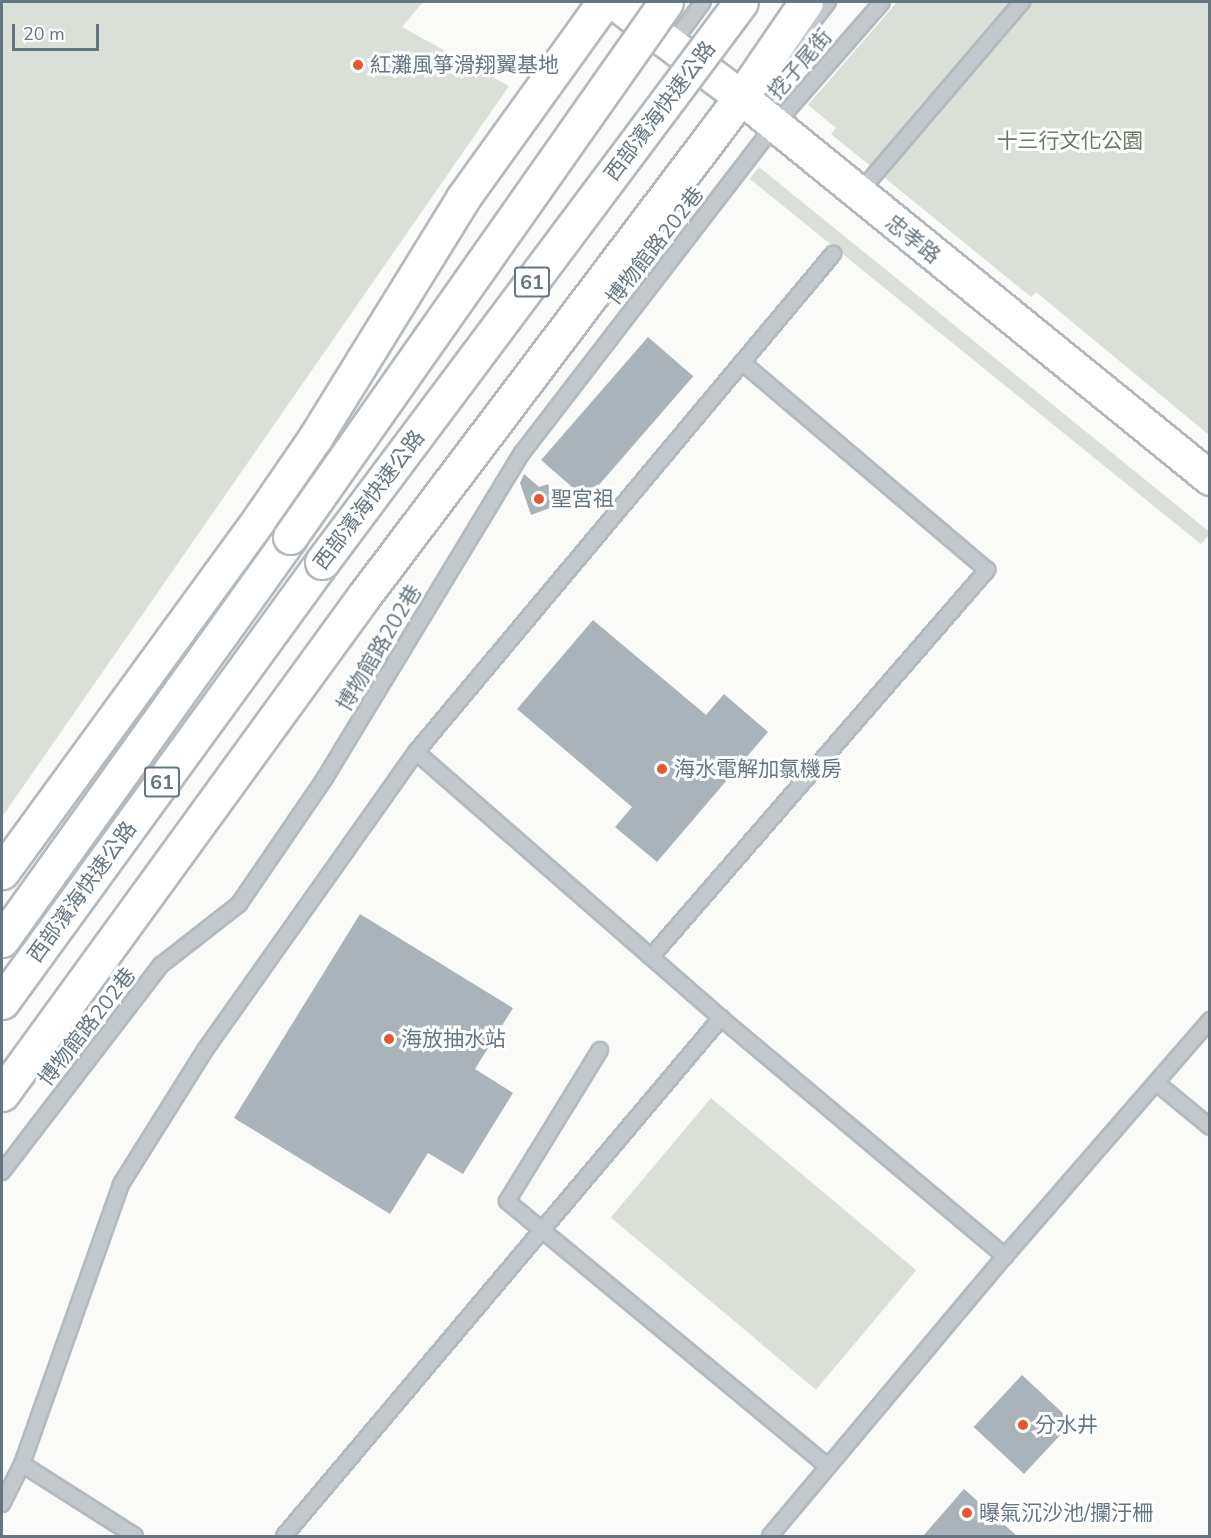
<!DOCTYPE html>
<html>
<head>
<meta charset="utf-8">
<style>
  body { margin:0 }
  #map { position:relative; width:1211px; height:1538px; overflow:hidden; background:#fafaf8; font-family:"Nunito Sans","Noto Sans TC",sans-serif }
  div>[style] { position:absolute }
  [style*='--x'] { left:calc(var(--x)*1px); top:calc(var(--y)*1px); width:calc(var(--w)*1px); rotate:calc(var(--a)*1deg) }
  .green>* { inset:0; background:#dadfd7; transform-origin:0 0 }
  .building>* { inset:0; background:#aab3b9; transform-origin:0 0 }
  .roads { filter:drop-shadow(2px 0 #b3babf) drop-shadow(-2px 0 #b3babf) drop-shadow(0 2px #b3babf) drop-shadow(0 -2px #b3babf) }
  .lane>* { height:14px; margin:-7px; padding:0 7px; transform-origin:7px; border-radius:7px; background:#c3c8cc }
  .secondary>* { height:33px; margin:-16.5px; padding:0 16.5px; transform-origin:16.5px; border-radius:16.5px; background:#fff }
  .highway>* { height:33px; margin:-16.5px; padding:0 16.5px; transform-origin:16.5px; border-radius:16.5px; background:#fff }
  .bridges { filter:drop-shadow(2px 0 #b4b9bd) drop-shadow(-2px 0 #b4b9bd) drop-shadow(0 2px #b4b9bd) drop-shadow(0 -2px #b4b9bd) }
  .highway-bridge>* { height:33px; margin:-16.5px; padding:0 16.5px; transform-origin:16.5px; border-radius:16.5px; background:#fff }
  .dots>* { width:16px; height:16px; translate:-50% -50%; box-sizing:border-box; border:3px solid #fff; border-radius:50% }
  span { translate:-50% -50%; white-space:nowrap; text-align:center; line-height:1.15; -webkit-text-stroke:6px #fff; paint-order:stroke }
  .shield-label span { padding:2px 4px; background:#fff; border:2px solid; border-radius:4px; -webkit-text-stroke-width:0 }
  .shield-label { font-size:20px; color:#657683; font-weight:700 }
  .street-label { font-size:21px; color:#657683 }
  .poi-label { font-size:21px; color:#657683 }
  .left { translate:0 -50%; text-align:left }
  .park-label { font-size:21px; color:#687a64 }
  .frame { position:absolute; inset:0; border:3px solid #657683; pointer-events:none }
  .scale { position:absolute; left:12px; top:24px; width:87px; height:27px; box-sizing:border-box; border:3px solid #657683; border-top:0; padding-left:8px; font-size:18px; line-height:21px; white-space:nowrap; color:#657683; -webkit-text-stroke:4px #fff; paint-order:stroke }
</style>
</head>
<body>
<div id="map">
  <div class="green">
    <div style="clip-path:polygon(2px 2px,423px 2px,402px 27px,509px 86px,2px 817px)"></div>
    <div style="clip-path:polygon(897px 2px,1209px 2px,1209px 435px,1036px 292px,1031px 297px,831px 134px,836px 128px,808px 105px)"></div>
    <div style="left:759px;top:167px;width:581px;height:15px;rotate:39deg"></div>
    <div style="left:711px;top:1098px;width:268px;height:156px;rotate:40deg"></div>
  </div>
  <div class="building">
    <div style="left:648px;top:337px;width:60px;height:163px;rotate:41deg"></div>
    <div style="clip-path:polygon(524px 474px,539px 487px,548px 484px,555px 506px,531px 515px,520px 483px)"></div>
    <div style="clip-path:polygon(593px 620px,706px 715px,724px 694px,768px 732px,657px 862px,615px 827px,632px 807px,517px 709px)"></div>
    <div style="clip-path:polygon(360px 914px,513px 1008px,475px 1069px,513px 1093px,463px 1174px,428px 1153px,390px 1214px,234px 1118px)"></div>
    <div style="left:1022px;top:1375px;width:69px;height:71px;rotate:43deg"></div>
    <div style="clip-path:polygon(964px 1489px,1017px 1536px,923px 1536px)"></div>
  </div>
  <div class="roads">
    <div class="lane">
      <div style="--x:800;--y:38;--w:46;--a:-52.1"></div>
      <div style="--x:672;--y:44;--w:52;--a:-53.6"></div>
      <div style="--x:858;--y:194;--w:253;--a:-49.5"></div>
      <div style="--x:416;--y:752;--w:405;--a:41.1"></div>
      <div style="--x:721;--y:1018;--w:371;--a:40"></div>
      <div style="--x:651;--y:957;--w:513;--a:-49.03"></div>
      <div style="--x:987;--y:570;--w:321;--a:-139.7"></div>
      <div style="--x:600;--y:1050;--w:177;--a:121.6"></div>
      <div style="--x:507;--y:1201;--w:415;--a:39.6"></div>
      <div style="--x:1158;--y:1084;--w:67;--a:39.6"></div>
      <div style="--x:2;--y:1172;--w:261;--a:-52.5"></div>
      <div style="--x:161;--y:965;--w:99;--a:-38"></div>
      <div style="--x:239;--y:904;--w:153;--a:-55.7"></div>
      <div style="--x:325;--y:778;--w:380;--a:-58.8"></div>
      <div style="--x:522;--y:453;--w:413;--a:-52.4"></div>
      <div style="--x:774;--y:126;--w:164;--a:-48.9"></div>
      <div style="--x:22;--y:1464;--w:134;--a:32.5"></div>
      <div style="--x:2;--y:1504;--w:45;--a:-63.4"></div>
      <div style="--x:22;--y:1464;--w:297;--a:-70.5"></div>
      <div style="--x:121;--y:1184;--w:158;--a:-57.9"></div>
      <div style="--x:205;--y:1050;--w:365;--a:-54.7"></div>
      <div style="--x:416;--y:752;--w:650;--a:-50.06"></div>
      <div style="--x:284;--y:1536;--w:678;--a:-49.85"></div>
      <div style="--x:770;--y:1536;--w:366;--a:-50"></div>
      <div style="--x:1005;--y:1256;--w:313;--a:-49"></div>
    </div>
    <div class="secondary">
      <div style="--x:614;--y:2;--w:159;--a:36.8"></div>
      <div style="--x:741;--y:97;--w:604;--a:39.09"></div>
    </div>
    <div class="highway">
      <div style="--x:2;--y:872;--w:438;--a:-53.9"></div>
      <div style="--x:260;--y:518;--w:97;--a:-55.5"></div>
      <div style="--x:315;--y:438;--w:282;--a:-58.3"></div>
      <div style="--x:463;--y:198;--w:241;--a:-54.3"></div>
      <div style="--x:2;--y:940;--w:495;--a:-54.4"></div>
      <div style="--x:2;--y:1002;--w:544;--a:-53.97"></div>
      <div style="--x:2;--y:1094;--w:616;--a:-53.99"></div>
      <div style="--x:364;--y:596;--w:625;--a:-52.93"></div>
      <div style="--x:741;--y:97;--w:115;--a:-55.6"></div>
    </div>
  </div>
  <div class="bridges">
    <div class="highway-bridge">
      <div style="--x:290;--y:537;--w:654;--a:-54.9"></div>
      <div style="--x:322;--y:562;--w:699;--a:-53.2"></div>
    </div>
  </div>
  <div class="dots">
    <div style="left:358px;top:65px;background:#e4572e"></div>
    <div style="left:539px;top:499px;background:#e4572e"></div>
    <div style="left:662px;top:769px;background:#e4572e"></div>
    <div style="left:389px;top:1039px;background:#e4572e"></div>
    <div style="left:1023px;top:1425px;background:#e4572e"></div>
    <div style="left:967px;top:1513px;background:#e4572e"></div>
  </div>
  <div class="shield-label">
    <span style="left:532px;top:282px">61</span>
    <span style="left:162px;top:782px">61</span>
  </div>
  <div class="street-label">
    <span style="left:800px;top:64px;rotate:-49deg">挖子尾街</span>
    <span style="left:660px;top:111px;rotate:-53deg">西部濱海快速公路</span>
    <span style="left:913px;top:239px;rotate:39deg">忠孝路</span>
    <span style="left:655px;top:246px;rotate:-52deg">博物館路202巷</span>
    <span style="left:369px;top:500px;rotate:-53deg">西部濱海快速公路</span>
    <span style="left:379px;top:648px;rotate:-59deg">博物館路202巷</span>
    <span style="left:82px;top:892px;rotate:-54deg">西部濱海快速公路</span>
    <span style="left:87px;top:1027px;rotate:-52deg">博物館路202巷</span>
  </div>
  <div class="poi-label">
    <span class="left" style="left:370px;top:65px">紅灘風箏滑翔翼基地</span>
    <span class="left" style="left:551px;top:499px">聖宮祖</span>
    <span class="left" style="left:674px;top:769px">海水電解加氯機房</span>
    <span class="left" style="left:401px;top:1039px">海放抽水站</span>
    <span class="left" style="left:1035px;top:1425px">分水井</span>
    <span class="left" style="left:979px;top:1513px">曝氣沉沙池/攔汙柵</span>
  </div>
  <div class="park-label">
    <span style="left:1070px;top:141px">十三行文化公園</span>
  </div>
  <div class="frame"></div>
  <div class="scale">20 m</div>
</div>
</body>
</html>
